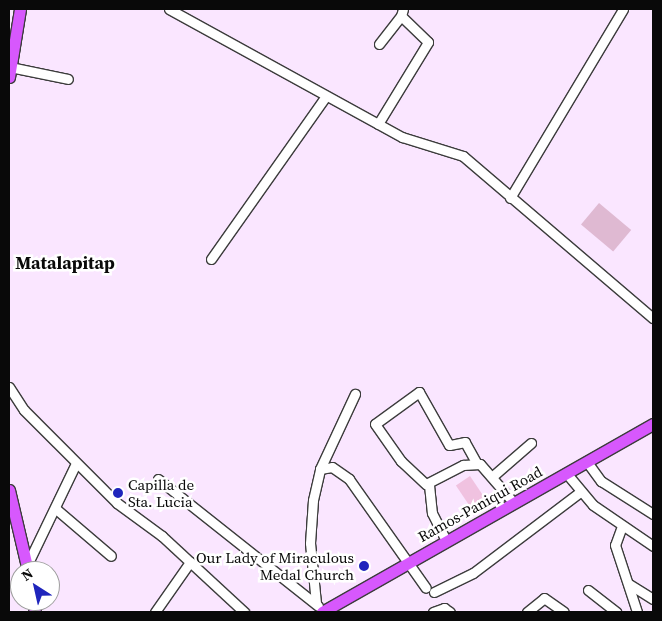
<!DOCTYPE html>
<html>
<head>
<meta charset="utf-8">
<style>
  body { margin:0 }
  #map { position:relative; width:662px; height:621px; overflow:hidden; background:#fae6ff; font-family:"Source Serif 4",serif }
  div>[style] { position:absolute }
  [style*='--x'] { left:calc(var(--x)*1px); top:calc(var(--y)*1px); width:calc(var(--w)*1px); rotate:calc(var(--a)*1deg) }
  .cemetery>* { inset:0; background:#dfb9d2; transform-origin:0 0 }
  .pitch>* { inset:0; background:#f0c2e0; transform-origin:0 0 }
  .roads { filter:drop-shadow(1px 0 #3c3c3c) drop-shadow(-1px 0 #3c3c3c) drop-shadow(0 1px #3c3c3c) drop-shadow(0 -1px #3c3c3c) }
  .minor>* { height:9px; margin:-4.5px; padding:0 4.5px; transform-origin:4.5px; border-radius:4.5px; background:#fff }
  .major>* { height:11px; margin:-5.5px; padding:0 5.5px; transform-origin:5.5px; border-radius:5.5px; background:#d758fd }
  .dots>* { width:14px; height:14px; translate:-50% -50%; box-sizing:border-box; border:2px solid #fff; border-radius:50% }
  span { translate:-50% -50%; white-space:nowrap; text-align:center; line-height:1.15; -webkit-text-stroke:5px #fff; paint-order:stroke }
  .poi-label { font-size:15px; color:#090909 }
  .left { translate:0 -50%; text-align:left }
  .right { translate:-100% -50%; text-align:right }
  .street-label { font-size:15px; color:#090909 }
  .quarter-label { font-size:18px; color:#090909; font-weight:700 }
  .frame { position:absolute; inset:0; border:10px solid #090909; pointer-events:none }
  .north { position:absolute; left:10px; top:561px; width:50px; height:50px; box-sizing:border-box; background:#fff; border:1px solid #9d9d9d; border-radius:50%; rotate:325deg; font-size:14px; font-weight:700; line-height:20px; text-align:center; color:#090909 }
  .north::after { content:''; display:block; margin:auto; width:18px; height:22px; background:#1f25bc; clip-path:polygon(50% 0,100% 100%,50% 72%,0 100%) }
</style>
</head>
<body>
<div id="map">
  <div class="cemetery">
    <div style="left:599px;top:203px;width:42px;height:28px;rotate:40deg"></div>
  </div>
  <div class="pitch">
    <div style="left:470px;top:476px;width:27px;height:17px;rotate:56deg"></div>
  </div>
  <div class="roads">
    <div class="minor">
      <div style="--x:169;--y:9;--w:266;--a:28.8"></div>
      <div style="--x:402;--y:137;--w:64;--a:17.3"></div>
      <div style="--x:463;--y:156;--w:250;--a:40.5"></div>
      <div style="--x:379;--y:44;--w:36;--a:-52"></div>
      <div style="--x:10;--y:67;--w:59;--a:11.7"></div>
      <div style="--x:378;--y:124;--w:96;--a:-58.6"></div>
      <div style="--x:428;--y:42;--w:37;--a:-136"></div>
      <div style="--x:401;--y:16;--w:7;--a:-74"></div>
      <div style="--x:510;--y:198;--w:220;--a:-59.1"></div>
      <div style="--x:211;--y:259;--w:199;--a:-54.8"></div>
      <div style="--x:9;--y:387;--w:27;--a:57"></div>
      <div style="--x:24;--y:410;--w:132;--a:45"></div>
      <div style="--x:117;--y:503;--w:56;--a:36.3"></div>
      <div style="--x:162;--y:536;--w:112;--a:42.8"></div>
      <div style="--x:587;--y:462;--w:24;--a:54"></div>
      <div style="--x:601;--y:481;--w:62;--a:32.4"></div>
      <div style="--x:477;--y:464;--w:25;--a:-119"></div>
      <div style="--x:465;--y:442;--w:16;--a:169"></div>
      <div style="--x:449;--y:445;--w:61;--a:-119.5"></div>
      <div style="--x:419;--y:392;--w:54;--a:144"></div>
      <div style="--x:375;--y:424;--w:45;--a:54.9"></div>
      <div style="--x:401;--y:461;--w:34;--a:43"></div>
      <div style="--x:426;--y:484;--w:42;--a:-27.2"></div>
      <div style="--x:463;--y:465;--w:17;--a:-3"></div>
      <div style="--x:480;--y:464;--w:50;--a:49"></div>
      <div style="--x:320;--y:469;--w:83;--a:-65"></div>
      <div style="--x:567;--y:474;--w:40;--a:50"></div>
      <div style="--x:593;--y:505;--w:73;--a:34.3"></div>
      <div style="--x:494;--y:475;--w:49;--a:-40.9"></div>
      <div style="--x:158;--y:479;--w:204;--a:38.4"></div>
      <div style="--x:429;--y:485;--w:28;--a:84"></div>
      <div style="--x:432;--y:513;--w:31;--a:63"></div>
      <div style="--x:56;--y:509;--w:72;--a:40.5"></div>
      <div style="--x:622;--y:526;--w:20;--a:110"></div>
      <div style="--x:615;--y:545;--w:71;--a:71.8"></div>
      <div style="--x:27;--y:565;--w:113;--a:-64.3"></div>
      <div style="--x:629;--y:584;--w:28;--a:32"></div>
      <div style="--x:588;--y:590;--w:36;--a:38"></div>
      <div style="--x:434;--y:592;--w:43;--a:-26"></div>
      <div style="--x:473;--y:573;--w:134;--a:-37.1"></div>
      <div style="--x:316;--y:603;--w:60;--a:-95.7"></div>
      <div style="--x:310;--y:543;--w:43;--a:-86"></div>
      <div style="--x:313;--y:500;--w:32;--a:-77"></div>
      <div style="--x:320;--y:469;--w:12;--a:-9"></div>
      <div style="--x:332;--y:467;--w:21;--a:35"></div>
      <div style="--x:349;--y:479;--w:133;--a:54.8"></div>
      <div style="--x:155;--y:612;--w:61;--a:-55"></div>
      <div style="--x:433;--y:612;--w:12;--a:-20"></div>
      <div style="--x:444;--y:608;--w:7;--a:34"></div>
      <div style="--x:527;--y:612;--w:22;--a:-39"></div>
      <div style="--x:544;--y:598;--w:24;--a:35"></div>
    </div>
    <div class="major">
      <div style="--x:9;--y:77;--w:69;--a:-80.8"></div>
      <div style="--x:9;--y:490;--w:83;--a:76.8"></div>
      <div style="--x:33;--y:601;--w:11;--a:80"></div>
      <div style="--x:322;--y:612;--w:381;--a:-29.6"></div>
    </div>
  </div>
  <div class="dots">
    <div style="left:118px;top:493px;background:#1f25bc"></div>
    <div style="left:364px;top:566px;background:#1f25bc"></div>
  </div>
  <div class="poi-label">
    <span class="left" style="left:128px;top:493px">Capilla de<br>Sta. Lucia</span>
    <span class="right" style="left:354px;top:566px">Our Lady of Miraculous<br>Medal Church</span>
  </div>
  <div class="street-label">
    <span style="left:480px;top:504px;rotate:-29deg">Ramos-Paniqui Road</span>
  </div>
  <div class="quarter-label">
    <span style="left:65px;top:263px">Matalapitap</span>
  </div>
  <div class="frame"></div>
  <div class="north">N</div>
</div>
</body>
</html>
